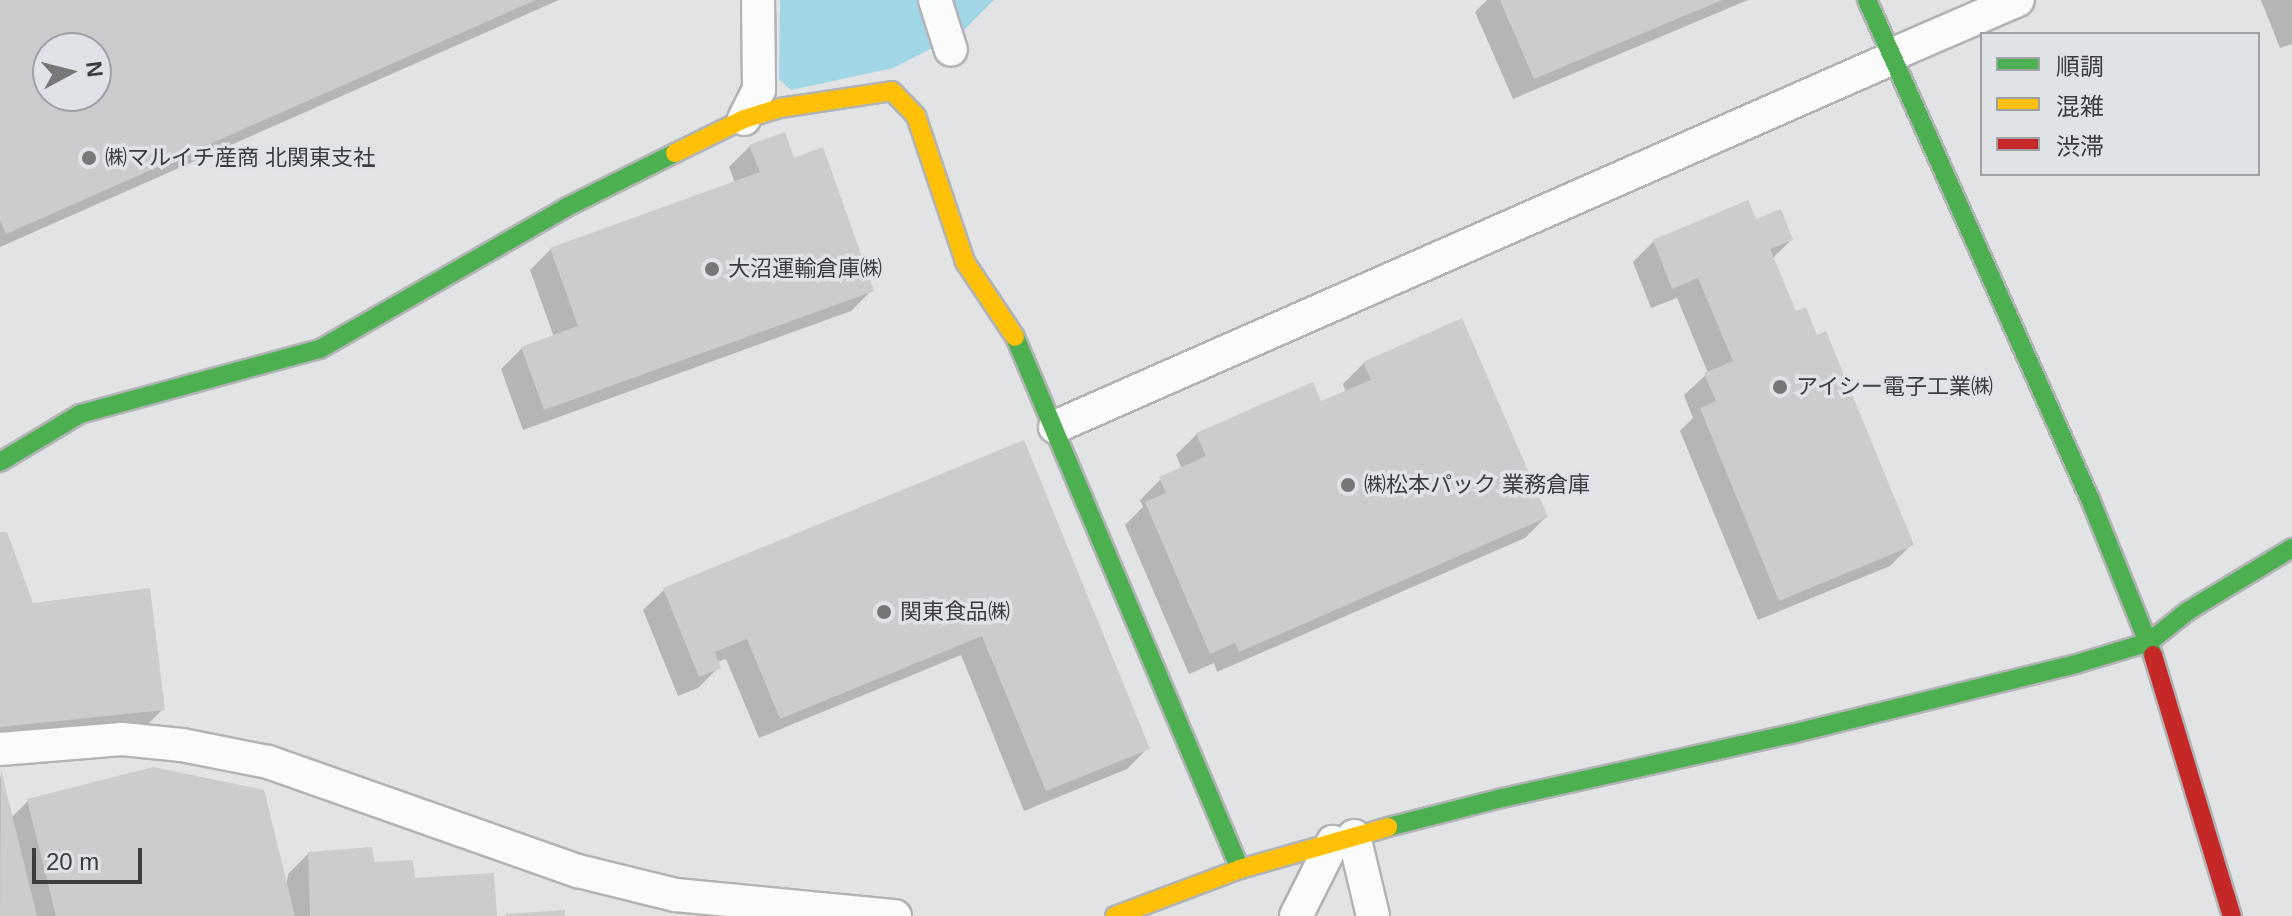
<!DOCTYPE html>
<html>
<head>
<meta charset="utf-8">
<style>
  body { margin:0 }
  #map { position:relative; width:2292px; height:916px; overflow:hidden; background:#e1e3e5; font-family:Arial,"Noto Sans JP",sans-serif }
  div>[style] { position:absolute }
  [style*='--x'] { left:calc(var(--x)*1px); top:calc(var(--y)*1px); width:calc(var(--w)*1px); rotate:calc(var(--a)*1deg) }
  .water>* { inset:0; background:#a1d6e6 }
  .shadow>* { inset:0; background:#0003 }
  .building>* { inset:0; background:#cbccce }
  .roads { filter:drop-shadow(2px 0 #b2b3b5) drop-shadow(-2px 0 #b2b3b5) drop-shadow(0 2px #b2b3b5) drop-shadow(0 -2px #b2b3b5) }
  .street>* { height:32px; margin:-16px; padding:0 16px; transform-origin:16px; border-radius:16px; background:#fafbfb }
  .fast>* { height:18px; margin:-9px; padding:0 9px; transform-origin:9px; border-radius:9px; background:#4caf50 }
  .slow>* { height:18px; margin:-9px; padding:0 9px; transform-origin:9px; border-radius:9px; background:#ffc107 }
  .jam>* { height:18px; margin:-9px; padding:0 9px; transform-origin:9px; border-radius:9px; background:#c62828 }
  .dots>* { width:22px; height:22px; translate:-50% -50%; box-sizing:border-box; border:4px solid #dfe3e7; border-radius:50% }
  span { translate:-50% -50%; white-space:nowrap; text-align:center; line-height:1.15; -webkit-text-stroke:7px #dfe3e7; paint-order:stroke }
  .poi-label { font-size:22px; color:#3b3d3f }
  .left { translate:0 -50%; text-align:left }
  .legend { position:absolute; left:1980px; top:32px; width:280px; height:144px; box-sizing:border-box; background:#dfe3e7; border:2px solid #9da1a4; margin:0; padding:10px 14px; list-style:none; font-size:24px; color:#3b3d3f }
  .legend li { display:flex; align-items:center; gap:16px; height:40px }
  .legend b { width:40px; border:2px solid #9da1a4 }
  .north { position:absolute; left:32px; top:32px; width:80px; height:80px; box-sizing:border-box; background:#dfe3e7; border:2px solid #9da1a4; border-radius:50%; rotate:83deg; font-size:22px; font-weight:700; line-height:32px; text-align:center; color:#3b3d3f }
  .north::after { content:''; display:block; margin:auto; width:28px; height:36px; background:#757779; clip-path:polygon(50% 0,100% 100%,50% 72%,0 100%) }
  .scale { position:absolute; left:32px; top:848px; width:110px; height:36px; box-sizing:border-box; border:4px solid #3b3d3f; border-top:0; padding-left:10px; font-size:24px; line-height:28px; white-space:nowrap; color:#3b3d3f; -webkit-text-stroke:6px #dfe3e7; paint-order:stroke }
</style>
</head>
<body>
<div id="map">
  <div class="water">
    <div style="clip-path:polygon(780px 0,994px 0,960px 34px,893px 68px,791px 90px,779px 79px)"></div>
  </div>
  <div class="shadow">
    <div style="clip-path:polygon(evenodd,0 0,559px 0,0 247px,0 0,48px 48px,96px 48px,96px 96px,48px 96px,48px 48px)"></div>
    <div style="clip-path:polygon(1487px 0,1748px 0,1513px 99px,1475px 12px)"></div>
    <div style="clip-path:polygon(2261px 0,2292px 0,2292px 44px,2280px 48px)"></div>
    <div style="clip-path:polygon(750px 146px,793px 161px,872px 290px,851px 311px,523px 430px,501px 369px,522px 348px,554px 337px,530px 270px,551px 249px,735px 183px,729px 167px)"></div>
    <div style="clip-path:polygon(1755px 222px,1791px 240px,1772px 259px,1795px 314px,1911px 545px,1890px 566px,1758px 620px,1680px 431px,1693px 418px,1684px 395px,1708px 373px,1677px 298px,1651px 308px,1633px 262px,1654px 241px)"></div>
    <div style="clip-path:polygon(1364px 363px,1546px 517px,1525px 538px,1217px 672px,1214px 663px,1189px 674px,1125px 525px,1143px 507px,1140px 500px,1161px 479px,1182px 469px,1176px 455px,1197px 434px,1320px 404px,1346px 392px,1343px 384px)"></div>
    <div style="clip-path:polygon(1023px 443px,1148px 748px,1127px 769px,1024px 811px,961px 655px,759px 738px,726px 659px,717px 662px,719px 667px,698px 688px,678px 696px,643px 610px,664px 590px)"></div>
    <div style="clip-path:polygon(0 534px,32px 605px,163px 709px,142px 730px,0 745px)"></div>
    <div style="clip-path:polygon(0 775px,11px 818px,28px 801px,286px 888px,288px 874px,308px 854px,372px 864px,495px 916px,0 916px)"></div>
  </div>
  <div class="building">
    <div style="clip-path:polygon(evenodd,0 0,536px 0,6px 234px,0 220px,0 0,48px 48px,96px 48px,96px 96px,48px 96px,48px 48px)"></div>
    <div style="clip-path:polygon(1500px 0,1722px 0,1534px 79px)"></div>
    <div style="clip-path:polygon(785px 132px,794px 158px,823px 147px,874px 291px,544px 410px,521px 347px,578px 326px,550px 248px,760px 172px,749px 145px)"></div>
    <div style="clip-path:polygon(1748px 200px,1756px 219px,1781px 209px,1793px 240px,1770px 249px,1796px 311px,1806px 307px,1817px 335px,1826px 331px,1914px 545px,1779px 601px,1700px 408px,1716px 401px,1704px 373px,1733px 361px,1698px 278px,1672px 289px,1653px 240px)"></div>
    <div style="clip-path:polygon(1462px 318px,1548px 517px,1239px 652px,1235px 643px,1210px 654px,1145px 502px,1166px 493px,1159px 477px,1206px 456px,1196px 433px,1313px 382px,1321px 401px,1371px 380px,1363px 362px)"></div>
    <div style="clip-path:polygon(1024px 440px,1150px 749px,1046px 791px,982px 636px,780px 719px,747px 639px,715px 652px,721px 668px,699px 677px,663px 588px)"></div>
    <div style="clip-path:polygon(0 532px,7px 532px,33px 603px,150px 588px,165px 710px,0 727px)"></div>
    <div style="clip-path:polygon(153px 767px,264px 790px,295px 916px,56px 916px,27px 799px)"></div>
    <div style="clip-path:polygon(1px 770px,37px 916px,0 916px)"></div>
    <div style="clip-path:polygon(372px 847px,374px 862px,413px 860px,415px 878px,494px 873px,497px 916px,310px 916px,308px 852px)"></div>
    <div style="clip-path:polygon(565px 910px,565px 916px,506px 916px,506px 914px)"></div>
  </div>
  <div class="roads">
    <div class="street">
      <div style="--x:935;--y:0;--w:52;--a:72.3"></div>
      <div style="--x:1891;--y:55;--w:138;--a:-23.4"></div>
      <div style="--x:744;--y:119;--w:33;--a:-63"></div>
      <div style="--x:759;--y:90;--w:90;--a:-90.6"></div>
      <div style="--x:1055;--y:427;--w:916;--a:-23.77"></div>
      <div style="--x:0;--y:749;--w:122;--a:-4.7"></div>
      <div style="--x:122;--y:739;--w:60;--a:5.7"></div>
      <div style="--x:182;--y:745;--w:88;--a:11.2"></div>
      <div style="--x:268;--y:762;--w:329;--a:19.4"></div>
      <div style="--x:578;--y:871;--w:101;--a:13.8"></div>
      <div style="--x:676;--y:895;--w:220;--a:5.5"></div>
      <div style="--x:1354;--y:836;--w:82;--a:76.6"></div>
      <div style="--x:1296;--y:916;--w:83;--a:-63.4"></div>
    </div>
    <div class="fast">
      <div style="--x:1867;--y:0;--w:547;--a:65.92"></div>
      <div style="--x:2090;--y:499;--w:168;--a:68"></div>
      <div style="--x:1015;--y:337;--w:578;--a:67.07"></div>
      <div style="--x:0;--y:462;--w:93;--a:-31"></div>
      <div style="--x:80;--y:414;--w:249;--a:-15.2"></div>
      <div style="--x:320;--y:349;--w:283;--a:-29.9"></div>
      <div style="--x:565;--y:208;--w:123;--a:-26.6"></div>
      <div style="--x:1388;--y:827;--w:118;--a:-14.3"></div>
      <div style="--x:1502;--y:798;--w:296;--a:-12.5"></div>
      <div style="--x:1791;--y:734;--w:293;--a:-13.8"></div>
      <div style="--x:2076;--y:664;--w:76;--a:-16.8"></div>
      <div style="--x:2149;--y:642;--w:50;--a:-38.5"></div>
      <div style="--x:2188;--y:611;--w:122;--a:-31.2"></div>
    </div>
    <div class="slow">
      <div style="--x:675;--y:153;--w:77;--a:-26.2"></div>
      <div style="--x:744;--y:119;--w:38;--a:-17"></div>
      <div style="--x:780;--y:108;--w:113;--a:-8.6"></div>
      <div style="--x:892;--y:91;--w:35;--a:46"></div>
      <div style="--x:916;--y:116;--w:154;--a:71.4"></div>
      <div style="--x:965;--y:262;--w:90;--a:56.3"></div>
      <div style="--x:1115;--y:916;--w:134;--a:-20.6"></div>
      <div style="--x:1240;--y:869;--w:154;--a:-15.8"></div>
    </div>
    <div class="jam">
      <div style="--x:2153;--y:655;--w:273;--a:73.2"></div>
    </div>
  </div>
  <div class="dots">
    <div style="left:89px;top:158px;background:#757779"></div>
    <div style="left:712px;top:269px;background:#757779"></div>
    <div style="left:1780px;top:387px;background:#757779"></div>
    <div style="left:1348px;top:485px;background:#757779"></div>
    <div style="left:884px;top:612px;background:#757779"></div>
  </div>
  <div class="poi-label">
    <span class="left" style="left:105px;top:158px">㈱マルイチ産商 北関東支社</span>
    <span class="left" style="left:728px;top:269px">大沼運輸倉庫㈱</span>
    <span class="left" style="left:1796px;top:387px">アイシー電子工業㈱</span>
    <span class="left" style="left:1364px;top:485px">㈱松本パック 業務倉庫</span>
    <span class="left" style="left:900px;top:612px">関東食品㈱</span>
  </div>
  <ul class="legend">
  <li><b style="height:10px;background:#4caf50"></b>順調</li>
  <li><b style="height:10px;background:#ffc107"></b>混雑</li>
  <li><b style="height:10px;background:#c62828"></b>渋滞</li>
  </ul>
  <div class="north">N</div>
  <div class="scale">20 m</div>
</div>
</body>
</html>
